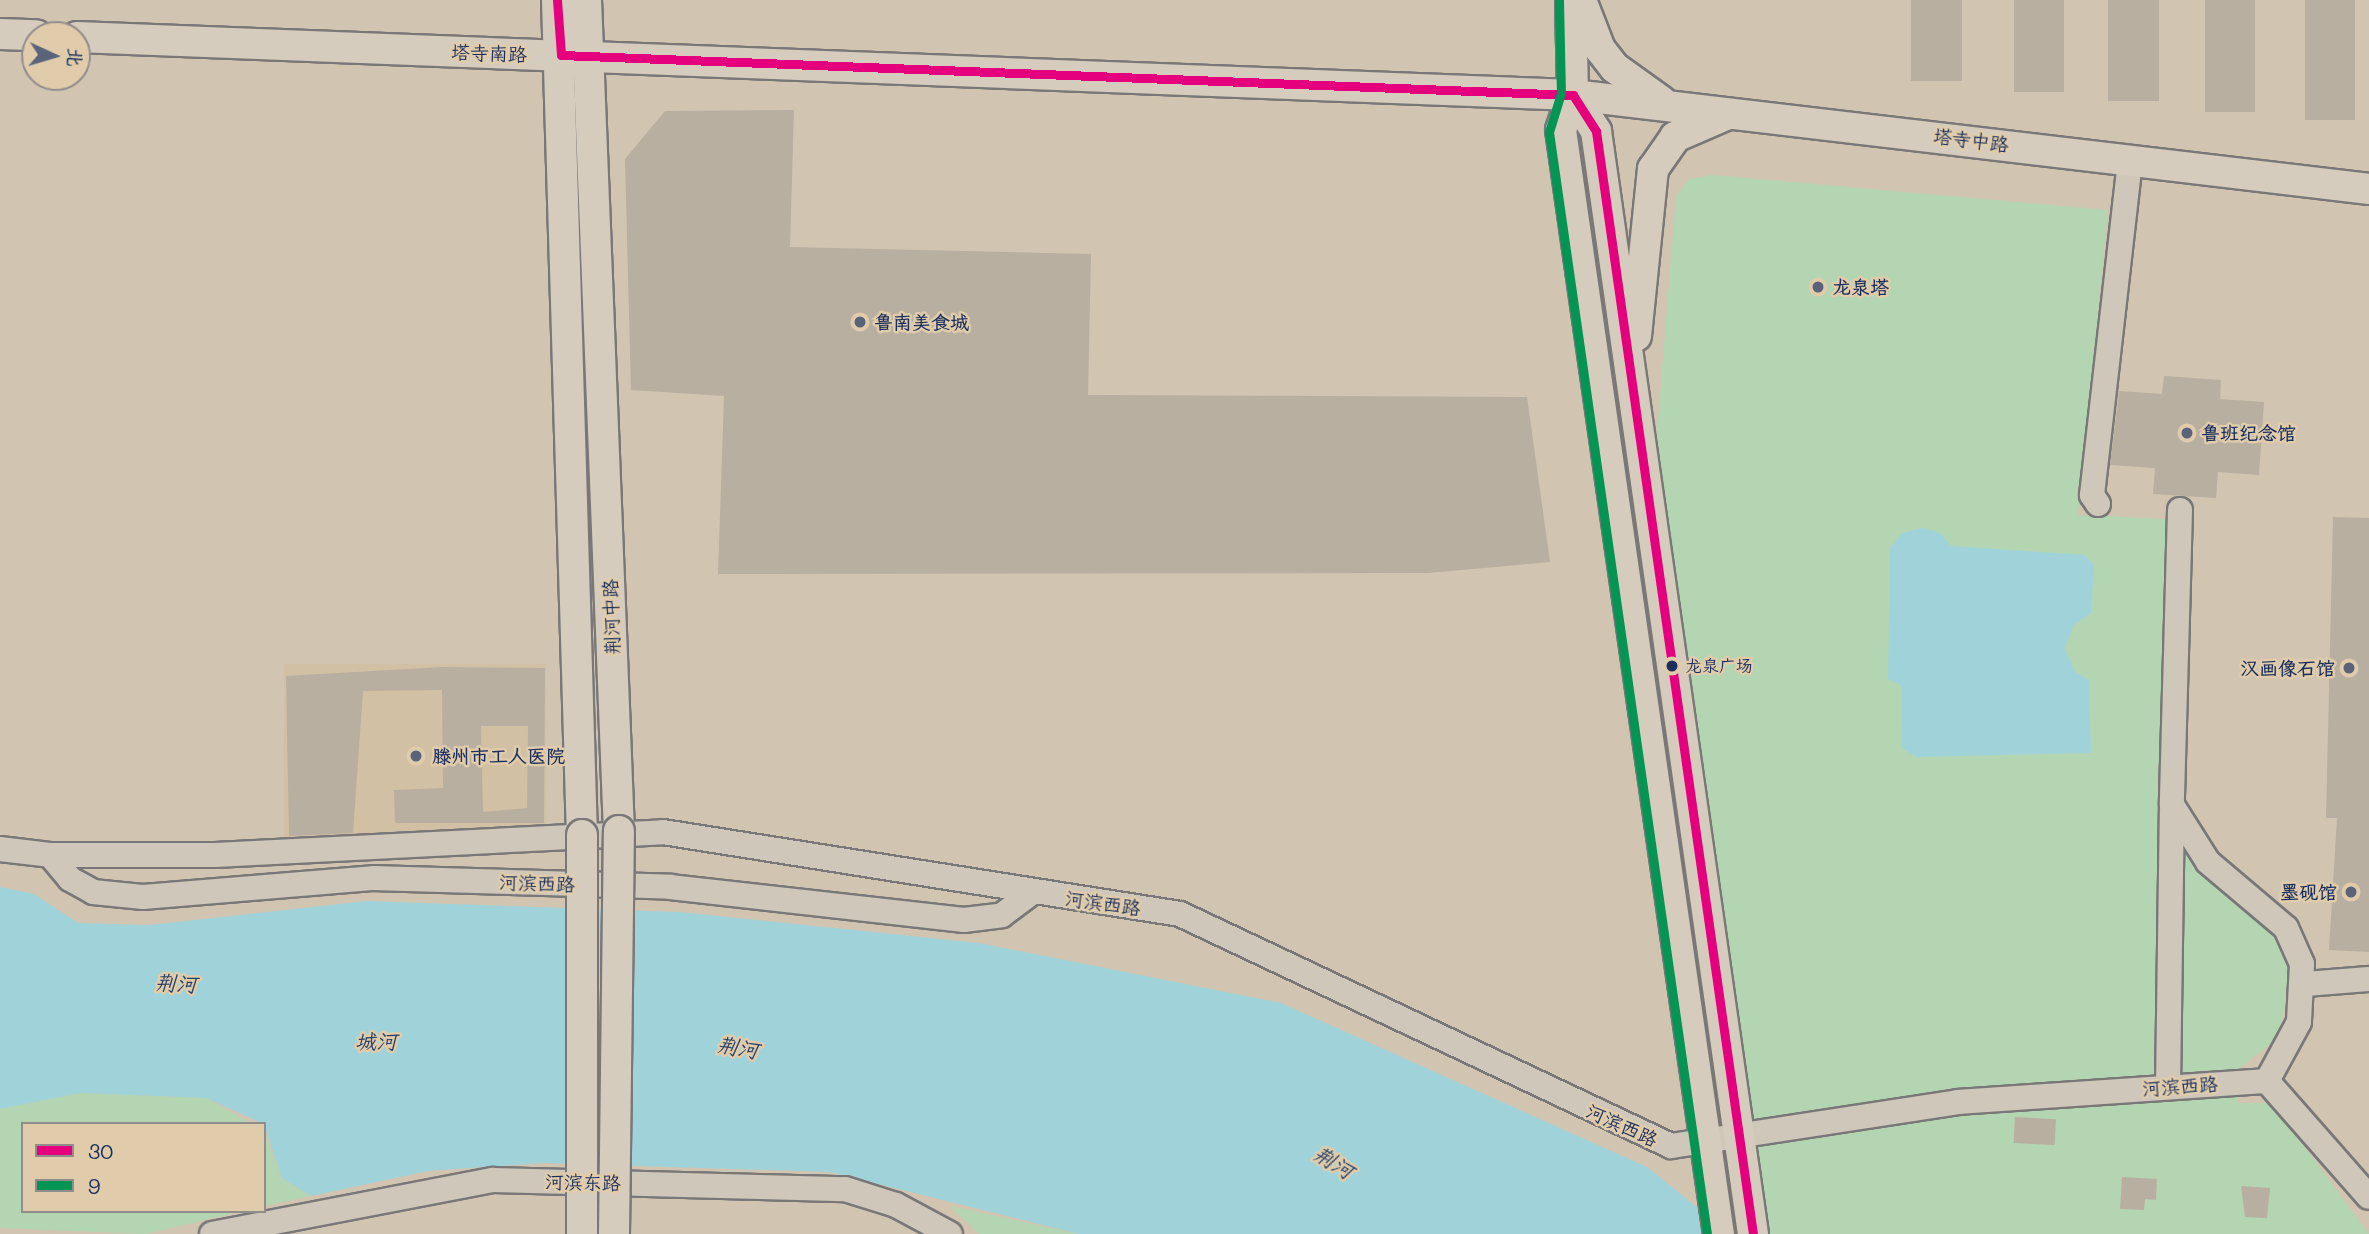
<!DOCTYPE html>
<html>
<head>
<meta charset="utf-8">
<style>
  body { margin:0 }
  #map { position:relative; width:2369px; height:1234px; overflow:hidden; background:#d1c4b1; font-family:Mali,"LXGW WenKai TC",sans-serif }
  div>[style] { position:absolute }
  [style*='--x'] { left:calc(var(--x)*1px); top:calc(var(--y)*1px); width:calc(var(--w)*1px); rotate:calc(var(--a)*1deg) }
  .built>* { inset:0; background:#d1c0a4; transform-origin:0 0 }
  .green>* { inset:0; background:#b3d5b1 }
  .water>* { inset:0; background:#a0d3d9 }
  .building>* { inset:0; background:#b8afa0; transform-origin:0 0 }
  .roads { filter:drop-shadow(2px 0 #797777) drop-shadow(-2px 0 #797777) drop-shadow(0 2px #797777) drop-shadow(0 -2px #797777) }
  .minor>* { height:24px; margin:-12px; padding:0 12px; transform-origin:12px; border-radius:12px; background:#cec7ba }
  .major>* { height:30px; margin:-15px; padding:0 15px; transform-origin:15px; border-radius:15px; background:#d6ccbe }
  .bridges { filter:drop-shadow(2px 0 #797777) drop-shadow(-2px 0 #797777) drop-shadow(0 2px #797777) drop-shadow(0 -2px #797777) }
  .major-bridge>* { height:30px; margin:-15px; padding:0 15px; transform-origin:15px; border-radius:15px; background:#d6ccbe }
  .bus-1>* { height:9px; margin:-4.5px; padding:0 4.5px; transform-origin:4.5px; border-radius:4.5px; background:#e5007d }
  .bus-2>* { height:9px; margin:-4.5px; padding:0 4.5px; transform-origin:4.5px; border-radius:4.5px; background:#049453 }
  .dots>* { width:19px; height:19px; translate:-50% -50%; box-sizing:border-box; border:4px solid #e0ccaa; border-radius:50% }
  span { translate:-50% -50%; white-space:nowrap; text-align:center; line-height:1.15; -webkit-text-stroke:5px #e0ccaa; paint-order:stroke }
  .bus-label { font-size:17px; color:#1b2f5e }
  .left { translate:0 -50%; text-align:left }
  .street-label { font-size:19px; color:#1b2f5e }
  .poi-label { font-size:19px; color:#1b2f5e; font-weight:700 }
  .right { translate:-100% -50%; text-align:right }
  .water-label { font-size:21px; color:#26406c; font-style:italic }
  .legend { position:absolute; left:21px; top:1122px; width:245px; height:91px; box-sizing:border-box; background:#e0ccaa; border:2px solid #918d8c; margin:0; padding:9px 12px; list-style:none; font-size:21px; color:#1b2f5e }
  .legend li { display:flex; align-items:center; gap:14px; height:35px }
  .legend b { width:35px; border:2px solid #918d8c }
  .north { position:absolute; left:21px; top:21px; width:70px; height:70px; box-sizing:border-box; background:#e0ccaa; border:2px solid #918d8c; border-radius:50%; rotate:94deg; font-size:19px; font-weight:700; line-height:28px; text-align:center; color:#1b2f5e }
  .north::after { content:''; display:block; margin:auto; width:24px; height:32px; background:#5b637b; clip-path:polygon(50% 0,100% 100%,50% 72%,0 100%) }
</style>
</head>
<body>
<div id="map">
  <div class="built">
    <div style="left:546px;top:664px;width:176px;height:262px;rotate:90deg"></div>
  </div>
  <div class="green">
    <div style="clip-path:polygon(1712px 175px,2108px 210px,2078px 515px,2167px 519px,2161px 796px,2182px 852px,2271px 926px,2293px 970px,2278px 1038px,2237px 1070px,2238px 1103px,2272px 1103px,2369px 1234px,1766px 1234px,1654px 470px,1676px 197px,1689px 179px)"></div>
    <div style="clip-path:polygon(80px 1093px,206px 1098px,252px 1124px,23px 1124px,23px 1211px,243px 1211px,146px 1234px,0 1228px,0 1109px)"></div>
    <div style="clip-path:polygon(264px 1130px,282px 1178px,311px 1196px,264px 1206px)"></div>
    <div style="clip-path:polygon(950px 1206px,1079px 1234px,979px 1234px)"></div>
  </div>
  <div class="water">
    <div style="clip-path:polygon(1922px 528px,1941px 533px,1951px 546px,2085px 555px,2094px 565px,2091px 613px,2073px 626px,2065px 648px,2075px 672px,2089px 680px,2091px 753px,1916px 757px,1901px 747px,1902px 686px,1888px 679px,1890px 548px,1902px 533px)"></div>
    <div style="clip-path:polygon(0 887px,34px 894px,78px 923px,149px 925px,366px 901px,679px 912px,979px 943px,1281px 1003px,1647px 1167px,1730px 1234px,1079px 1234px,830px 1172px,543px 1163px,428px 1171px,311px 1196px,282px 1178px,264px 1124px,206px 1098px,80px 1093px,0 1109px)"></div>
  </div>
  <div class="building">
    <div style="left:1911px;top:0;width:51px;height:81px"></div>
    <div style="left:2014px;top:0;width:50px;height:92px"></div>
    <div style="left:2108px;top:0;width:51px;height:101px"></div>
    <div style="left:2205px;top:0;width:50px;height:112px"></div>
    <div style="left:2305px;top:0;width:50px;height:120px"></div>
    <div style="clip-path:polygon(794px 110px,790px 247px,1091px 254px,1088px 395px,1527px 397px,1550px 562px,1428px 573px,718px 574px,724px 396px,631px 390px,625px 159px,665px 111px)"></div>
    <div style="clip-path:polygon(2164px 376px,2221px 380px,2220px 399px,2264px 402px,2259px 475px,2218px 472px,2216px 498px,2153px 494px,2155px 468px,2110px 465px,2119px 391px,2162px 394px)"></div>
    <div style="clip-path:polygon(2333px 517px,2369px 518px,2369px 952px,2329px 950px,2337px 818px,2326px 818px)"></div>
    <div style="clip-path:polygon(evenodd,442px 667px,545px 668px,544px 823px,395px 823px,394px 790px,443px 788px,442px 690px,363px 691px,353px 833px,289px 836px,286px 676px,442px 667px,481px 726px,528px 726px,527px 808px,483px 812px,481px 726px)"></div>
    <div style="left:2015px;top:1117px;width:41px;height:26px;rotate:3deg"></div>
    <div style="clip-path:polygon(2122px 1177px,2157px 1179px,2156px 1200px,2145px 1199px,2144px 1210px,2120px 1209px)"></div>
    <div style="clip-path:polygon(2241px 1186px,2270px 1188px,2267px 1218px,2245px 1217px)"></div>
  </div>
  <div class="roads">
    <div class="minor">
      <div style="--x:2098;--y:504;--w:11;--a:-124"></div>
      <div style="--x:2092;--y:495;--w:338;--a:-83.5"></div>
      <div style="--x:2180;--y:510;--w:295;--a:91.6"></div>
      <div style="--x:2172;--y:805;--w:67;--a:57.7"></div>
      <div style="--x:2208;--y:862;--w:102;--a:40.2"></div>
      <div style="--x:2286;--y:928;--w:39;--a:66"></div>
      <div style="--x:2302;--y:964;--w:58;--a:93"></div>
      <div style="--x:2299;--y:1022;--w:67;--a:118.5"></div>
      <div style="--x:0;--y:849;--w:50;--a:6.8"></div>
      <div style="--x:50;--y:855;--w:165;--a:0"></div>
      <div style="--x:215;--y:855;--w:449;--a:-2.9"></div>
      <div style="--x:663;--y:832;--w:523;--a:9.01"></div>
      <div style="--x:1180;--y:914;--w:543;--a:25.29"></div>
      <div style="--x:1671;--y:1146;--w:290;--a:-8.7"></div>
      <div style="--x:1958;--y:1102;--w:310;--a:-3.9"></div>
      <div style="--x:2267;--y:1081;--w:154;--a:48.7"></div>
      <div style="--x:50;--y:855;--w:31;--a:50"></div>
      <div style="--x:70;--y:879;--w:26;--a:29"></div>
      <div style="--x:93;--y:892;--w:50;--a:5.7"></div>
      <div style="--x:143;--y:897;--w:233;--a:-4.7"></div>
      <div style="--x:375;--y:878;--w:295;--a:1.7"></div>
      <div style="--x:670;--y:887;--w:296;--a:6.4"></div>
      <div style="--x:964;--y:920;--w:38;--a:-7"></div>
      <div style="--x:1002;--y:915;--w:36;--a:-37"></div>
      <div style="--x:2305;--y:984;--w:64;--a:-4.5"></div>
      <div style="--x:2168;--y:1087;--w:276;--a:-89.2"></div>
      <div style="--x:212;--y:1234;--w:286;--a:-10.9"></div>
      <div style="--x:493;--y:1180;--w:352;--a:1.5"></div>
      <div style="--x:845;--y:1189;--w:53;--a:17.4"></div>
      <div style="--x:896;--y:1205;--w:61;--a:28.2"></div>
    </div>
    <div class="major">
      <div style="--x:557;--y:0;--w:835;--a:88.29"></div>
      <div style="--x:586;--y:0;--w:832;--a:87.73"></div>
      <div style="--x:1571;--y:0;--w:95;--a:88.8"></div>
      <div style="--x:1573;--y:95;--w:37;--a:109"></div>
      <div style="--x:1561;--y:130;--w:1115;--a:81.86"></div>
      <div style="--x:1581;--y:0;--w:53;--a:68.8"></div>
      <div style="--x:1600;--y:49;--w:24;--a:52"></div>
      <div style="--x:1615;--y:68;--w:57;--a:35.7"></div>
      <div style="--x:0;--y:34;--w:36;--a:2"></div>
      <div style="--x:77;--y:37;--w:1497;--a:2.22"></div>
      <div style="--x:1573;--y:95;--w:802;--a:6.73"></div>
      <div style="--x:1573;--y:95;--w:43;--a:57.4"></div>
      <div style="--x:1596;--y:131;--w:1114;--a:81.9"></div>
      <div style="--x:1636;--y:336;--w:168;--a:-84.2"></div>
      <div style="--x:1653;--y:169;--w:39;--a:-55"></div>
      <div style="--x:1675;--y:137;--w:58;--a:-23.5"></div>
    </div>
  </div>
  <div class="bridges">
    <div class="major-bridge">
      <div style="--x:582;--y:1234;--w:399;--a:-90"></div>
      <div style="--x:614;--y:1234;--w:403;--a:-89.3"></div>
    </div>
  </div>
  <div class="bus-1">
    <div style="--x:557;--y:0;--w:55;--a:85.8"></div>
    <div style="--x:561;--y:55;--w:1013;--a:2.26"></div>
    <div style="--x:1573;--y:95;--w:43;--a:57.4"></div>
    <div style="--x:1596;--y:131;--w:1114;--a:81.9"></div>
  </div>
  <div class="bus-2">
    <div style="--x:1559;--y:0;--w:93;--a:88.8"></div>
    <div style="--x:1561;--y:93;--w:41;--a:107.1"></div>
    <div style="--x:1549;--y:132;--w:1113;--a:81.84"></div>
  </div>
  <div class="dots">
    <div style="left:1818px;top:287px;background:#5b637b"></div>
    <div style="left:860px;top:322px;background:#5b637b"></div>
    <div style="left:2187px;top:433px;background:#5b637b"></div>
    <div style="left:1672px;top:666px;background:#1b2f5e"></div>
    <div style="left:2349px;top:668px;background:#5b637b"></div>
    <div style="left:416px;top:756px;background:#5b637b"></div>
    <div style="left:2351px;top:892px;background:#5b637b"></div>
  </div>
  <div class="bus-label">
    <span class="left" style="left:1685px;top:666px">龙泉广场</span>
  </div>
  <div class="street-label">
    <span style="left:489px;top:53px;rotate:2deg">塔寺南路</span>
    <span style="left:1971px;top:140px;rotate:7deg">塔寺中路</span>
    <span style="left:611px;top:617px;rotate:-92deg">荆河中路</span>
    <span style="left:537px;top:883px;rotate:2deg">河滨西路</span>
    <span style="left:1103px;top:903px;rotate:8deg">河滨西路</span>
    <span style="left:2180px;top:1086px;rotate:-4deg">河滨西路</span>
    <span style="left:1622px;top:1125px;rotate:24deg">河滨西路</span>
    <span style="left:583px;top:1182px;rotate:1deg">河滨东路</span>
  </div>
  <div class="poi-label">
    <span class="left" style="left:1832px;top:287px">龙泉塔</span>
    <span class="left" style="left:874px;top:322px">鲁南美食城</span>
    <span class="left" style="left:2201px;top:433px">鲁班纪念馆</span>
    <span class="right" style="left:2335px;top:668px">汉画像石馆</span>
    <span class="left" style="left:432px;top:756px">滕州市工人医院</span>
    <span class="right" style="left:2337px;top:892px">墨砚馆</span>
  </div>
  <div class="water-label">
    <span style="left:176px;top:983px;rotate:3deg">荆河</span>
    <span style="left:376px;top:1041px">城河</span>
    <span style="left:738px;top:1047px;rotate:10deg">荆河</span>
    <span style="left:1334px;top:1162px;rotate:32deg">荆河</span>
  </div>
  <ul class="legend">
  <li><b style="height:9px;background:#e5007d"></b>30</li>
  <li><b style="height:9px;background:#049453"></b>9</li>
  </ul>
  <div class="north">北</div>
</div>
</body>
</html>
